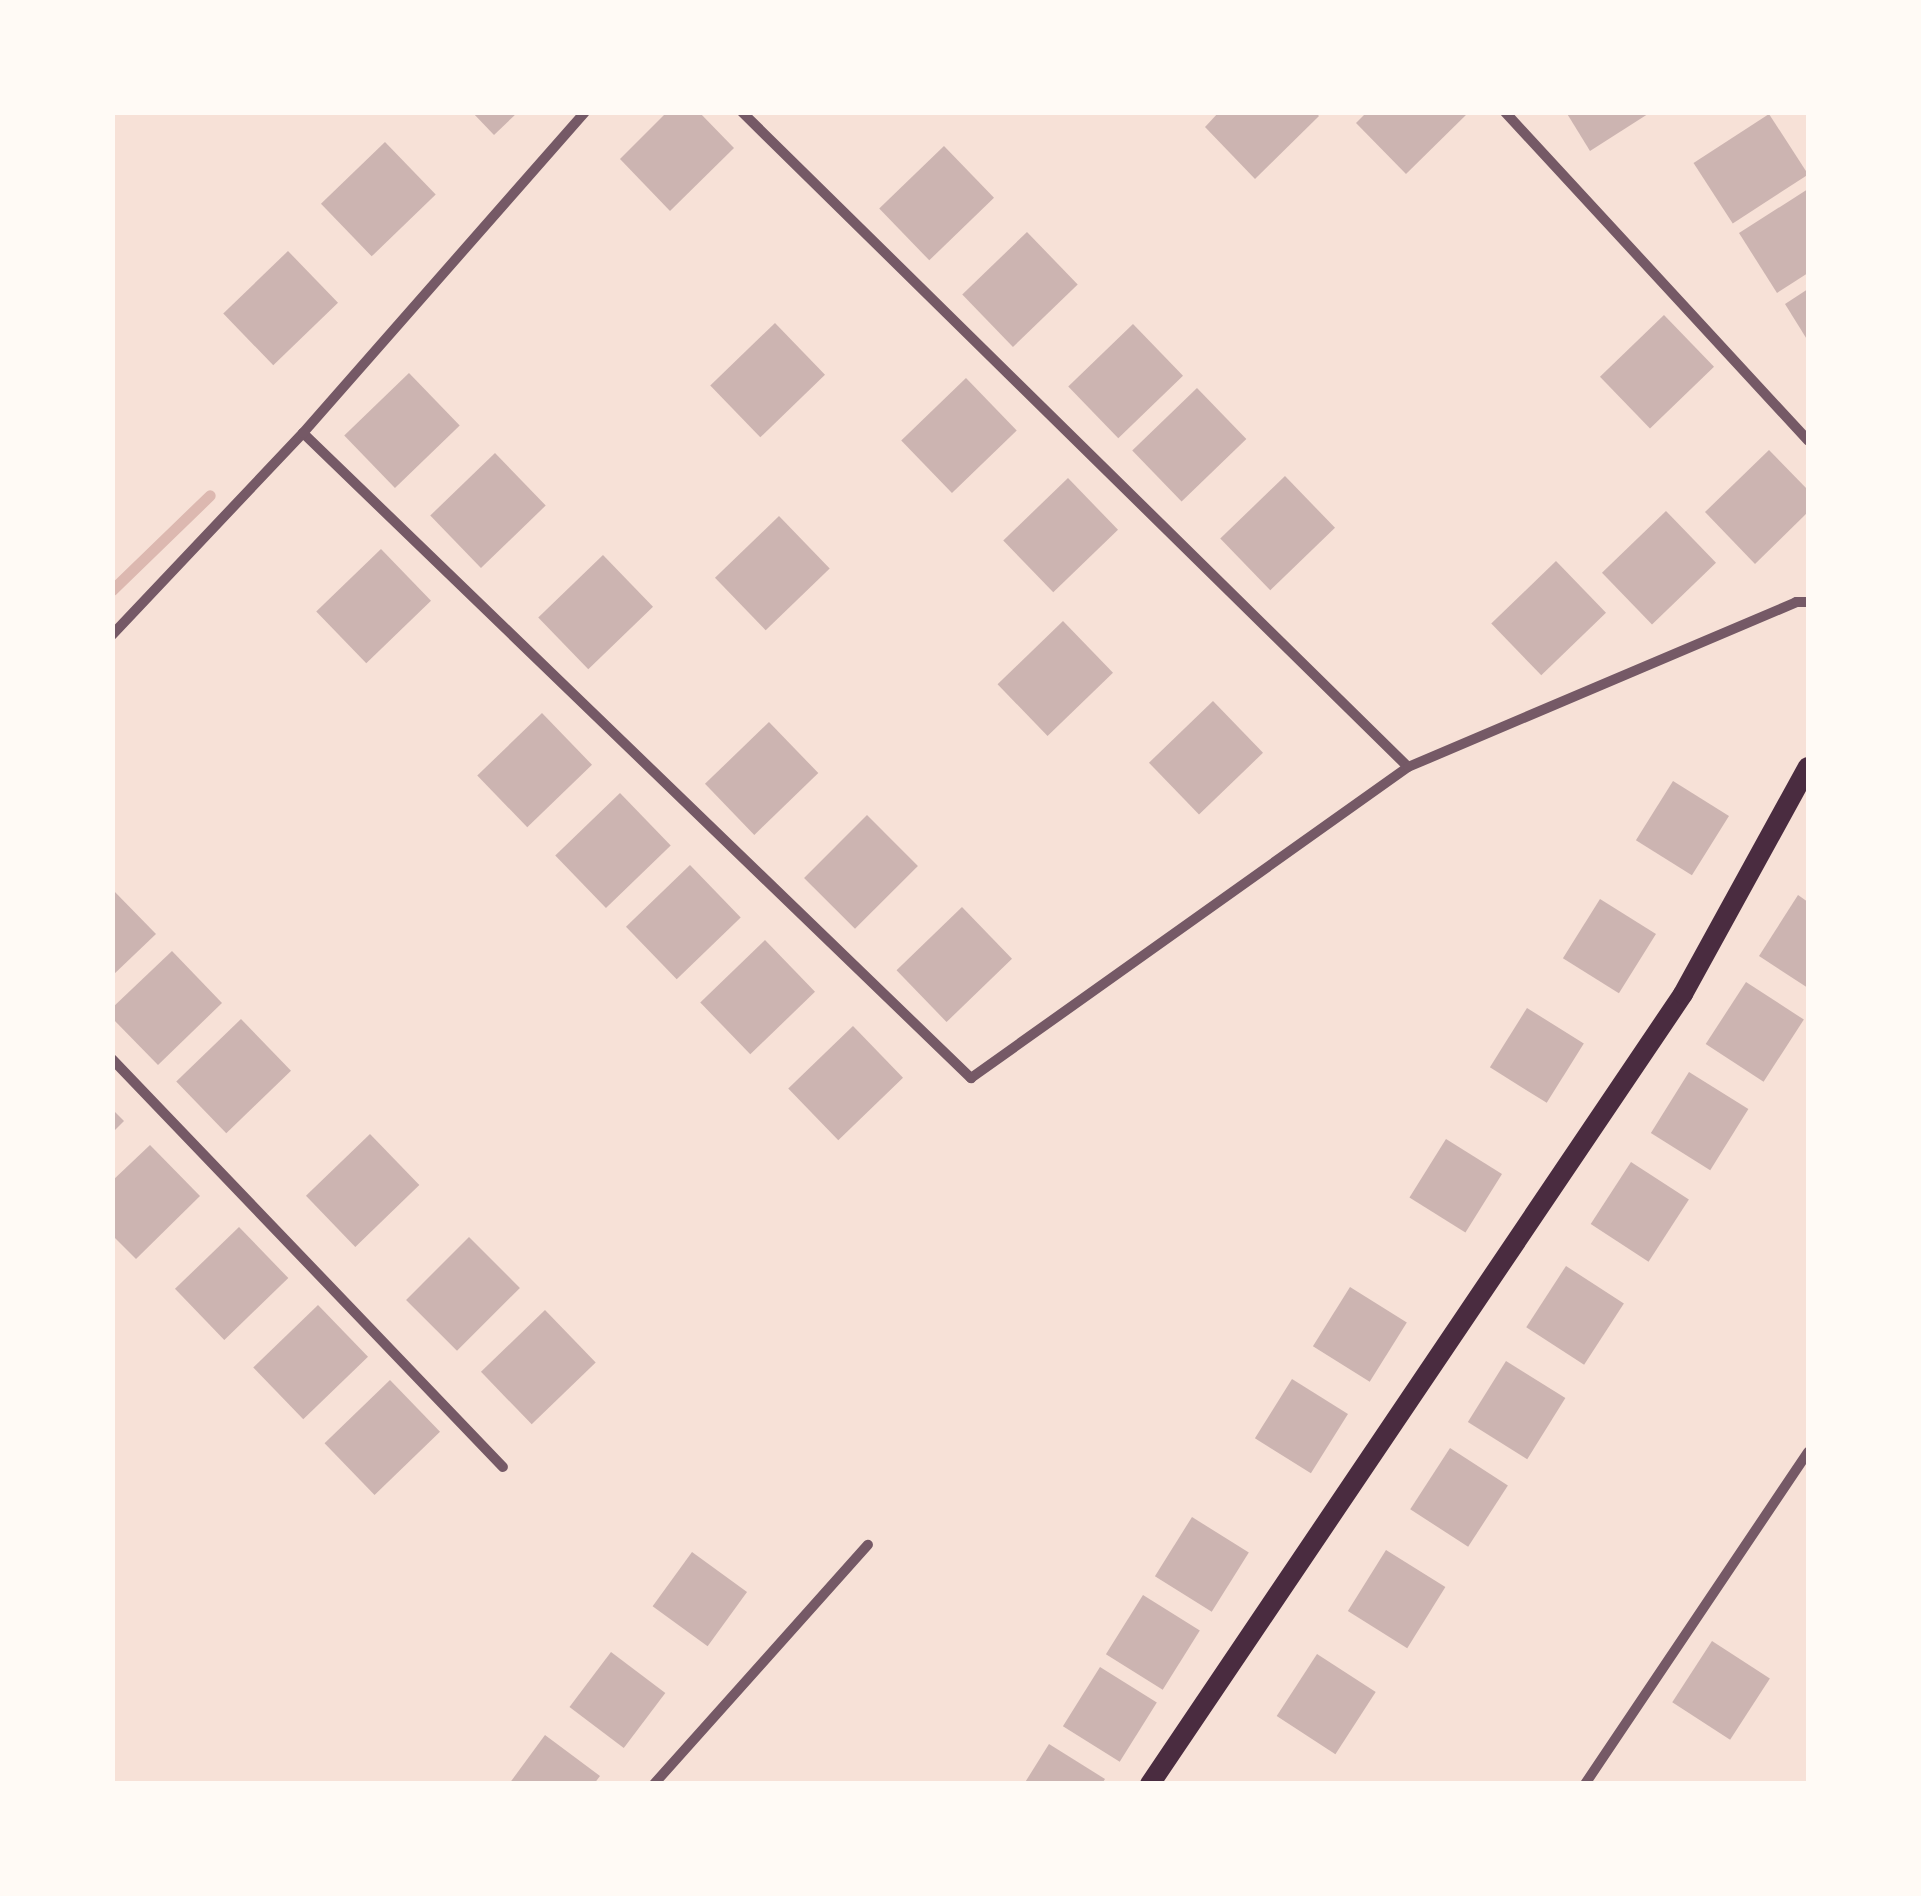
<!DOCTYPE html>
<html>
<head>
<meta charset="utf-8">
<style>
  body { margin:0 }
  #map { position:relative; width:1921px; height:1896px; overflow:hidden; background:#f7e1d7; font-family:"PT Serif",serif }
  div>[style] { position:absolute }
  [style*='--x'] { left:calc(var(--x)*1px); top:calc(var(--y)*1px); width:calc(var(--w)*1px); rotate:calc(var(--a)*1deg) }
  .stream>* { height:11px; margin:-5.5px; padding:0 5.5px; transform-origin:5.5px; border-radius:5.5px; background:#dcb8b0 }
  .building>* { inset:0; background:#ccb4b1; transform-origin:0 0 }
  .minor>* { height:10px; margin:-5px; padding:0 5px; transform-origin:5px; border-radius:5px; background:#755966 }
  .secondary>* { height:20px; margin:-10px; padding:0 10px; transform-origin:10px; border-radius:10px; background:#4a2c40 }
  span { translate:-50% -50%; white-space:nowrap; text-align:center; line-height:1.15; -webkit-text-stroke:10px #fffaf5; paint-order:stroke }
  .frame { position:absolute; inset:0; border:115px solid #fffaf5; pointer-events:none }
</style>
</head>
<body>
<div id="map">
  <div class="stream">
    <div style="--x:112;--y:590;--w:136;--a:-44.1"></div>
  </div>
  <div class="building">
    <div style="clip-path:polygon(472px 112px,518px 112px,494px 135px)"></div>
    <div style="clip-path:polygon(667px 112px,699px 112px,734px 148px,670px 211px,620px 159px)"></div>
    <div style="clip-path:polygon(1219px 112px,1315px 112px,1319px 116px,1255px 179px,1205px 127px)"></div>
    <div style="clip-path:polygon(1367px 112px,1469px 112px,1406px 174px,1356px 123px)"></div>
    <div style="clip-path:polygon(1566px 112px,1651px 112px,1590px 151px)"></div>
    <div style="left:1769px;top:114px;width:72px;height:90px;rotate:57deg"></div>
    <div style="left:385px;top:142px;width:73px;height:89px;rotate:46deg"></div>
    <div style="left:944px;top:146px;width:72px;height:90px;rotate:46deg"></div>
    <div style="clip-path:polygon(1808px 189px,1808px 273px,1777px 293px,1739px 233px)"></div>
    <div style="left:1027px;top:232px;width:73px;height:90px;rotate:46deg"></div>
    <div style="left:288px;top:251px;width:72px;height:90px;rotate:46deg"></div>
    <div style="clip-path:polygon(1808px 289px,1808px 341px,1785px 304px)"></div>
    <div style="left:1664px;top:315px;width:72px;height:89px;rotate:46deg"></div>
    <div style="left:775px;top:323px;width:72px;height:90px;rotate:46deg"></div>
    <div style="left:1133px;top:324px;width:72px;height:90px;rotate:46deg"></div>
    <div style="left:409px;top:373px;width:73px;height:90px;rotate:46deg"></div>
    <div style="left:966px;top:378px;width:73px;height:90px;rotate:46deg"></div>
    <div style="left:1197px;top:388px;width:71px;height:90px;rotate:46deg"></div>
    <div style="clip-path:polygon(1769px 450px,1808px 490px,1808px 512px,1755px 564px,1705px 512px)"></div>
    <div style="left:495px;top:453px;width:73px;height:90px;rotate:46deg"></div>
    <div style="left:1285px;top:476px;width:72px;height:90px;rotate:46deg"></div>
    <div style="left:1068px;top:478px;width:72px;height:90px;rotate:46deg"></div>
    <div style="left:1666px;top:511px;width:72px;height:89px;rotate:46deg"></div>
    <div style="left:779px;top:516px;width:73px;height:89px;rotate:46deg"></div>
    <div style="left:381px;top:549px;width:72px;height:90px;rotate:46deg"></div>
    <div style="left:603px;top:555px;width:72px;height:90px;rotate:46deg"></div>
    <div style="left:1556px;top:561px;width:72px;height:90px;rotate:46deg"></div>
    <div style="left:1063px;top:621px;width:72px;height:91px;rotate:46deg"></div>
    <div style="left:1213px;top:701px;width:72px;height:89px;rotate:46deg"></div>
    <div style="left:542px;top:713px;width:72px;height:90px;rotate:46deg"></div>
    <div style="left:769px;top:722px;width:71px;height:89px;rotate:46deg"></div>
    <div style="left:1673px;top:781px;width:66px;height:70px;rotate:32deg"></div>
    <div style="left:620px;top:793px;width:73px;height:90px;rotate:46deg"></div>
    <div style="left:867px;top:815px;width:72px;height:89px;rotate:45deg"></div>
    <div style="left:690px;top:865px;width:73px;height:89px;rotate:46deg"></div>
    <div style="clip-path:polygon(112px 889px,156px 934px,112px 976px)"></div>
    <div style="clip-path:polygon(1798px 895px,1808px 902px,1808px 988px,1759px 956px)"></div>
    <div style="left:1600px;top:899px;width:66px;height:70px;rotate:32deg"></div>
    <div style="left:962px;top:907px;width:72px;height:91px;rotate:46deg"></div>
    <div style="left:765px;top:940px;width:72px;height:90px;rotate:46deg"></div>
    <div style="clip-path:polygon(172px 951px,222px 1003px,158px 1065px,112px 1018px,112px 1008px)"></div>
    <div style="left:1746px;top:982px;width:69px;height:74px;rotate:33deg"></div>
    <div style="left:1527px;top:1008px;width:67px;height:70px;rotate:32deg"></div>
    <div style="left:241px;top:1019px;width:72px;height:90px;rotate:46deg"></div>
    <div style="left:853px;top:1026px;width:72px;height:90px;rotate:46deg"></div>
    <div style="left:1689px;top:1072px;width:70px;height:72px;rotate:32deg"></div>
    <div style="clip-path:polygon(112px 1109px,124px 1121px,112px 1133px)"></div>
    <div style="left:370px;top:1134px;width:71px;height:89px;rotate:46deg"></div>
    <div style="left:1446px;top:1139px;width:66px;height:69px;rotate:32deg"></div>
    <div style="clip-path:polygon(150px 1145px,200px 1196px,136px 1259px,112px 1235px,112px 1181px)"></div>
    <div style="left:1631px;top:1162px;width:69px;height:74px;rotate:33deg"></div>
    <div style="left:239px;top:1227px;width:71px;height:89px;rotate:46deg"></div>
    <div style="left:469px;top:1237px;width:72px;height:89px;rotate:45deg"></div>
    <div style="left:1566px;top:1266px;width:69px;height:73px;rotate:33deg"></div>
    <div style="left:1350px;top:1287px;width:67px;height:70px;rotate:32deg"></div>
    <div style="left:318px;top:1305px;width:72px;height:90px;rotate:46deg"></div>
    <div style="left:545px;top:1310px;width:73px;height:89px;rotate:46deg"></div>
    <div style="left:1506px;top:1361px;width:70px;height:72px;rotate:32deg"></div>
    <div style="left:1292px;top:1379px;width:66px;height:70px;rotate:32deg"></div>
    <div style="left:390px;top:1380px;width:72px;height:91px;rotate:46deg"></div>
    <div style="left:1450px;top:1448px;width:69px;height:73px;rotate:33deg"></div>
    <div style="left:1192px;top:1517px;width:67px;height:70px;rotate:32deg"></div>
    <div style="left:1386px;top:1550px;width:70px;height:72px;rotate:32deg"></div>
    <div style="left:692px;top:1552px;width:68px;height:67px;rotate:36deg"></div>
    <div style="left:1143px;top:1595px;width:67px;height:70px;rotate:32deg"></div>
    <div style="left:1712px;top:1641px;width:69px;height:73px;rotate:33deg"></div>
    <div style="left:611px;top:1652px;width:68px;height:69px;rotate:37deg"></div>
    <div style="left:1317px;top:1654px;width:70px;height:74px;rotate:33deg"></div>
    <div style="left:1100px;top:1667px;width:67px;height:70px;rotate:32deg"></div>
    <div style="clip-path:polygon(545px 1735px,600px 1776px,594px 1784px,509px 1784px)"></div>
    <div style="clip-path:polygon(1049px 1744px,1105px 1779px,1102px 1784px,1024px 1784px)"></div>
  </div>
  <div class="minor">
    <div style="--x:742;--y:112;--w:934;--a:44.52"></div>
    <div style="--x:1505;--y:112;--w:447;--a:47.3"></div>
    <div style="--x:303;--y:433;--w:929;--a:44"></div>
    <div style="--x:971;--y:1078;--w:536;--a:-35.44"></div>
    <div style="--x:1408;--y:767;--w:422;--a:-23"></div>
    <div style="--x:1796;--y:602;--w:12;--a:0"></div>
    <div style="--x:112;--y:635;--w:278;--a:-46.6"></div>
    <div style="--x:303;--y:433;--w:427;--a:-48.7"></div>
    <div style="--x:112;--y:1059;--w:565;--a:46.22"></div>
    <div style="--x:654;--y:1784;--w:321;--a:-48.2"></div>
    <div style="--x:1585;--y:1784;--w:400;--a:-56.1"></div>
  </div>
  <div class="secondary">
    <div style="--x:1150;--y:1784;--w:953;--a:-55.99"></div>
    <div style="--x:1683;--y:994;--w:259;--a:-61.2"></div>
  </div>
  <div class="frame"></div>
</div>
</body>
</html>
